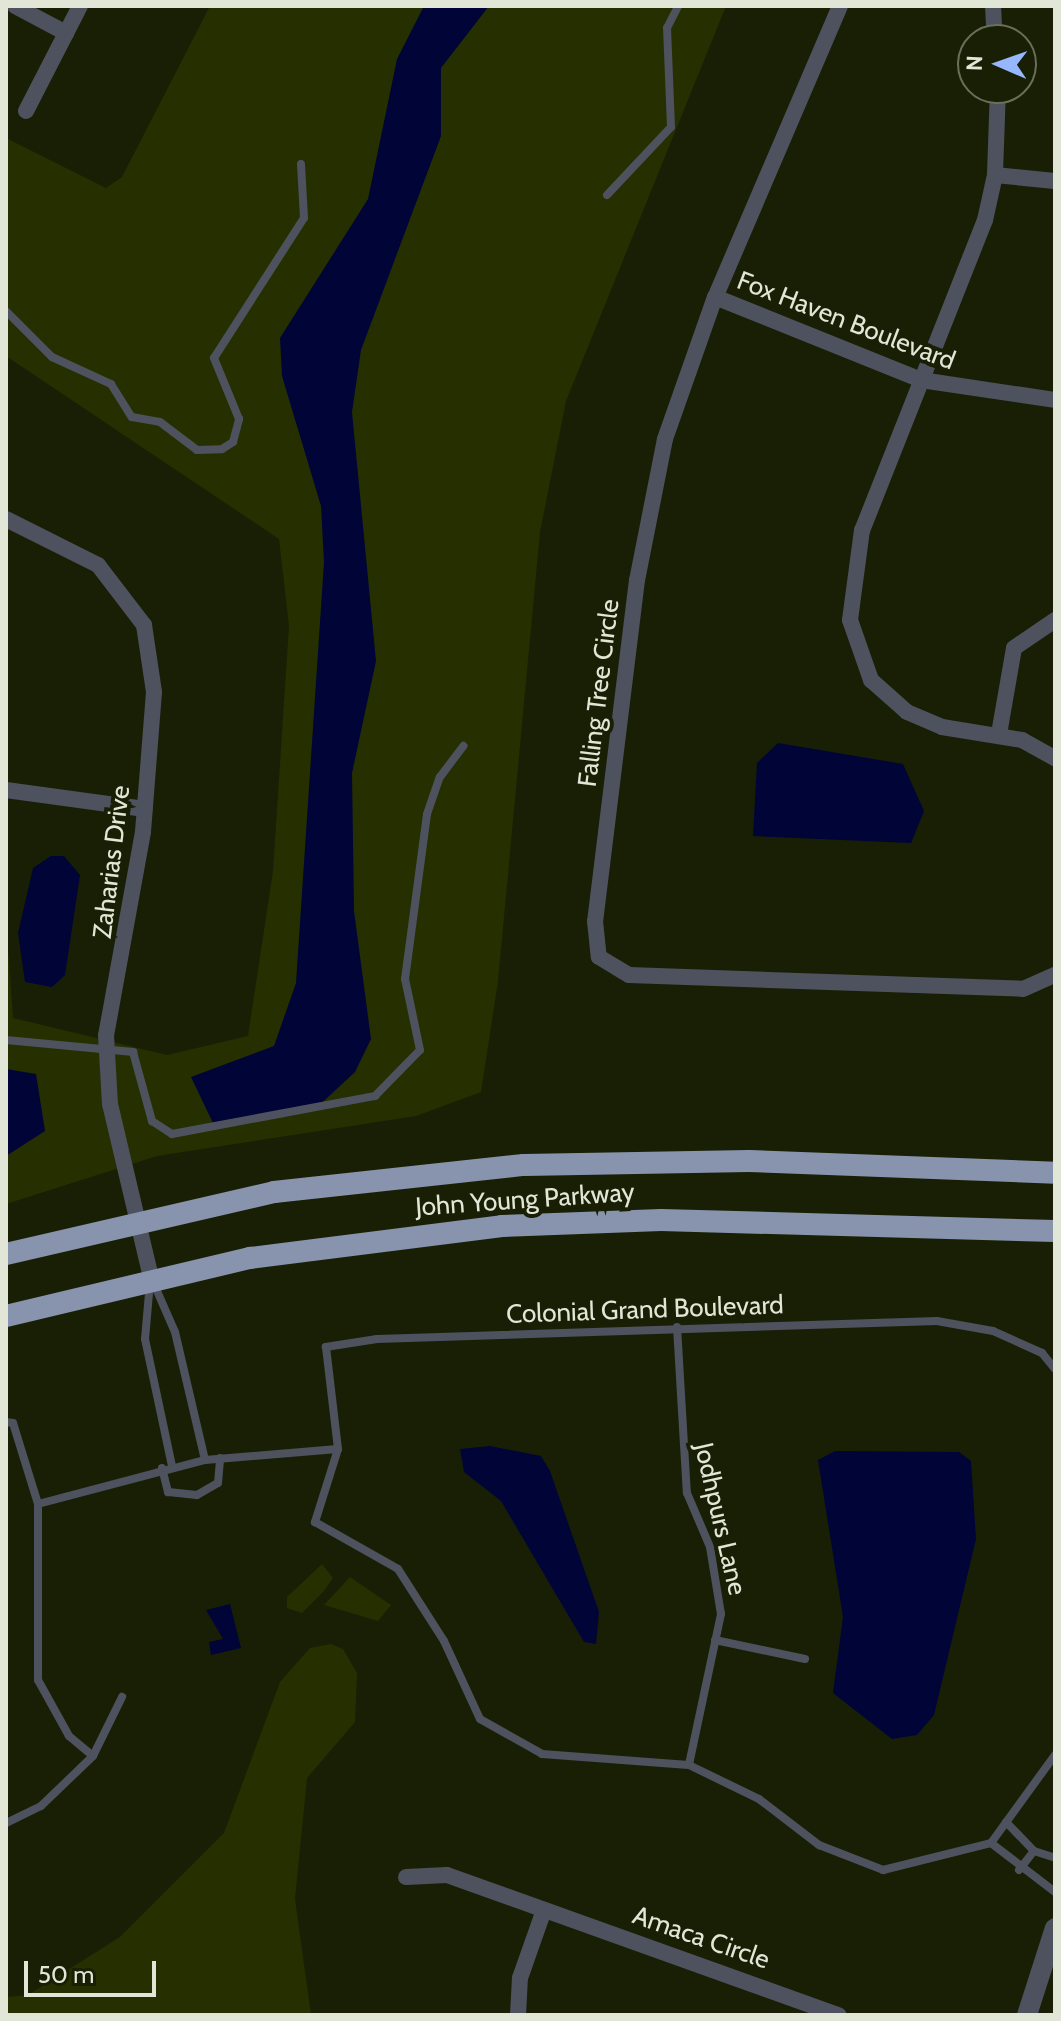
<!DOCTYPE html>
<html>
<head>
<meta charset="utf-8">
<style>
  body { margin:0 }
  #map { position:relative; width:1061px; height:2021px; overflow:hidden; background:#191f05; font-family:Cabin,sans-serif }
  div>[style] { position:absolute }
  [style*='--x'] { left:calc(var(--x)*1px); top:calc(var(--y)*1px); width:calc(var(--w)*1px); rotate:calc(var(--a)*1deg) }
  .green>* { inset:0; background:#262f00 }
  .water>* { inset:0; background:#010437 }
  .service>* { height:8px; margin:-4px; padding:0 4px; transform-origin:4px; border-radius:4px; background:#4d525e }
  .minor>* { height:16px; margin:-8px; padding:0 8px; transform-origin:8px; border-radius:8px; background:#4d525e }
  .tertiary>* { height:20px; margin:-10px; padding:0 10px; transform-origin:10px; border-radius:10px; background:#4d525e }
  .trunk>* { height:22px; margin:-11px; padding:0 11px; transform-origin:11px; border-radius:11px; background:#8894ae }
  span { translate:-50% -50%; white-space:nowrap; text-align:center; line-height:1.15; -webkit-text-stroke:8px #191f05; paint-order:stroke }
  .street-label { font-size:26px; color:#e2e6d6 }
  .frame { position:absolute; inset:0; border:8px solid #e2e6d6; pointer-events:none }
  .north { position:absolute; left:957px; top:24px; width:80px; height:80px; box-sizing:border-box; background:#191f05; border:2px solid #696f59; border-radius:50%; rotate:272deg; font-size:22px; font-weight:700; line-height:32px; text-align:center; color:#e2e6d6 }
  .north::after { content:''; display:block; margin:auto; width:28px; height:36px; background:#96b6fd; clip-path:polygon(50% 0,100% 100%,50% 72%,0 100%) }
  .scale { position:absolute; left:24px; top:1961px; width:132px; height:36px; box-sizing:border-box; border:4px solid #e2e6d6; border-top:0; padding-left:10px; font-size:24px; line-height:28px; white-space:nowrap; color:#e2e6d6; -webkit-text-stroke:6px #191f05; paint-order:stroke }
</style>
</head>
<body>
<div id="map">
  <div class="green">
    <div style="clip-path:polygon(210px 6px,726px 6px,566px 401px,540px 532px,498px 981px,481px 1092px,416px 1116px,157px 1156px,6px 1204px,6px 919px,13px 1018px,167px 1055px,248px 1036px,273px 871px,289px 626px,279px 539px,6px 356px,6px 138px,106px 188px,122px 177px)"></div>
    <div style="clip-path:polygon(322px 1564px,333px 1578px,323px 1592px,302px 1613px,287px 1608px,287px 1597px)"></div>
    <div style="clip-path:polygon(350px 1577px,391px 1605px,378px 1621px,324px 1605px)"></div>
    <div style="clip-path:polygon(331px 1644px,343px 1649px,357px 1673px,355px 1722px,307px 1778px,295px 1899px,311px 2015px,6px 2015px,6px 1997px,28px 1995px,120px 1937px,224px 1833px,280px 1682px,310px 1648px)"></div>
  </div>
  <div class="water">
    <div style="clip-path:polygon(424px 6px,489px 6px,441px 68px,441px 136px,361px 350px,352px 412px,376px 661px,352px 773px,354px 911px,371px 1039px,355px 1072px,313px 1111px,213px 1123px,191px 1077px,274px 1046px,296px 983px,324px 562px,321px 506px,282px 376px,280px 338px,368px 199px,397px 59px)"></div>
    <div style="clip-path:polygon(778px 743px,903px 764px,924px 811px,911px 843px,753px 836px,757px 763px)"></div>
    <div style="clip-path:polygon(51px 856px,64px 856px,80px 875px,65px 975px,52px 987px,25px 982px,18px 933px,33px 868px)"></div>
    <div style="clip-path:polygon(6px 1069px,36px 1074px,45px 1131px,6px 1156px)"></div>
    <div style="clip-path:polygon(490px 1446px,541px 1456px,550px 1471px,599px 1612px,596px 1644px,584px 1642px,501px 1501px,464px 1472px,460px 1449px)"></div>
    <div style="clip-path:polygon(835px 1451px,959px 1452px,971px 1461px,976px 1539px,934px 1715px,917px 1735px,892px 1739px,833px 1693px,843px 1617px,818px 1460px)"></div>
    <div style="clip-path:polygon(230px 1604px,241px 1648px,211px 1655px,209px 1642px,223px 1639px,206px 1610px)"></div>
  </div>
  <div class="service">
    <div style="--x:607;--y:195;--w:93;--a:-46.7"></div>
    <div style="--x:671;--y:127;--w:99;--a:-92.3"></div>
    <div style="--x:667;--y:28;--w:25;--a:-63"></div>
    <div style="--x:6;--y:311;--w:65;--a:45"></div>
    <div style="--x:52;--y:357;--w:65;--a:24.6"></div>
    <div style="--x:111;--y:384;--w:39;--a:58"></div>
    <div style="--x:132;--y:417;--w:28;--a:10"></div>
    <div style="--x:160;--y:422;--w:46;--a:37.1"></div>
    <div style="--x:197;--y:450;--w:25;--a:-2"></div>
    <div style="--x:222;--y:449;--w:13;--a:-32"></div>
    <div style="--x:233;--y:442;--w:24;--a:-75"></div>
    <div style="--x:239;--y:419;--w:66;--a:-112.3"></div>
    <div style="--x:214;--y:358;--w:166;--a:-57.3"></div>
    <div style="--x:304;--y:218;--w:54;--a:-93.2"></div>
    <div style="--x:6;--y:1040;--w:128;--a:5.4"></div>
    <div style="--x:133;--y:1052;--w:72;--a:74.6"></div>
    <div style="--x:152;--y:1121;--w:24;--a:33"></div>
    <div style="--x:172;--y:1134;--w:207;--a:-10.6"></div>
    <div style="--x:375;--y:1096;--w:64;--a:-45.6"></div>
    <div style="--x:420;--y:1050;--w:73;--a:-101.9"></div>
    <div style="--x:405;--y:979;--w:166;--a:-82.4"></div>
    <div style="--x:427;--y:814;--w:39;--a:-71"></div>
    <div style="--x:440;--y:777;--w:39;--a:-53"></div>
    <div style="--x:150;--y:1282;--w:57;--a:95"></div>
    <div style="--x:145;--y:1339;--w:130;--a:78"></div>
    <div style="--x:154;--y:1284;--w:52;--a:66.4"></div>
    <div style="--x:175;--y:1332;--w:131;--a:76.8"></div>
    <div style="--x:677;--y:1327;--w:166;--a:86.6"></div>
    <div style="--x:687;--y:1493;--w:59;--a:66.9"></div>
    <div style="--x:710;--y:1547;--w:68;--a:80.7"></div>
    <div style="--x:721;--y:1614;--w:154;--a:102"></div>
    <div style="--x:1055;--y:1369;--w:21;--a:-129"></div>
    <div style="--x:1042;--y:1353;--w:54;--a:-155.8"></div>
    <div style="--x:993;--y:1331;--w:57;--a:-169.9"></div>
    <div style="--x:937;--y:1321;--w:560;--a:178.16"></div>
    <div style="--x:377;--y:1339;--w:52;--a:171.1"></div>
    <div style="--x:326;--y:1347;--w:103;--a:83.3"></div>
    <div style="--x:338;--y:1449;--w:77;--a:107.5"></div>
    <div style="--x:315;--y:1522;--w:95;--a:29.5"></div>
    <div style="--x:398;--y:1569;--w:85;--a:57.4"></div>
    <div style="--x:444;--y:1641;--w:86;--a:65.2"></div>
    <div style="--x:480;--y:1719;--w:71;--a:29.4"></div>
    <div style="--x:542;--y:1754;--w:147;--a:4.3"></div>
    <div style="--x:689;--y:1765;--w:78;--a:25.9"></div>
    <div style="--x:759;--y:1799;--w:76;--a:37.5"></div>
    <div style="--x:819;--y:1845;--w:69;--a:21.3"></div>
    <div style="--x:883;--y:1870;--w:111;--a:-14"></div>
    <div style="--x:991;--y:1843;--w:109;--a:-54"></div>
    <div style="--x:6;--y:1422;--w:7;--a:8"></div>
    <div style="--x:13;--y:1423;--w:85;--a:72.8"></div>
    <div style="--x:38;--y:1504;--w:176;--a:90"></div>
    <div style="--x:38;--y:1680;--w:64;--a:61"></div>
    <div style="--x:69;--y:1736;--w:31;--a:40"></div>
    <div style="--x:93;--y:1756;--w:72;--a:136.1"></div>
    <div style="--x:41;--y:1806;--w:39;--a:154"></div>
    <div style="--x:162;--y:1468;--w:25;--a:76"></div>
    <div style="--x:168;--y:1492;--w:29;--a:6"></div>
    <div style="--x:197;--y:1495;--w:24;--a:-30"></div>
    <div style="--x:218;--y:1483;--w:25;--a:-85"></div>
    <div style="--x:38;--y:1504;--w:173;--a:-14.8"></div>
    <div style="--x:205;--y:1460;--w:133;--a:-4.7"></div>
    <div style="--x:715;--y:1640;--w:92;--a:11.9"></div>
    <div style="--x:93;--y:1756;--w:66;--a:-63.8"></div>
    <div style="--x:1006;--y:1822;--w:40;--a:46"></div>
    <div style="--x:1034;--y:1851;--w:22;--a:18"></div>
    <div style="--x:991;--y:1843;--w:81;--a:37.4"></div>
    <div style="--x:1019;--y:1870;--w:24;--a:-52"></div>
  </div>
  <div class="minor">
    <div style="--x:15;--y:6;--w:58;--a:27.9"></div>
    <div style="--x:840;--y:6;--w:317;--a:113.2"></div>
    <div style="--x:715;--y:297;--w:151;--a:109.4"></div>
    <div style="--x:665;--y:439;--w:144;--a:101.2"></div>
    <div style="--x:637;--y:580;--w:344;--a:97"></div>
    <div style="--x:595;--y:921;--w:36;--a:84"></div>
    <div style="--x:599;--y:957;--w:35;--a:31"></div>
    <div style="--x:629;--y:975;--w:394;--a:2"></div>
    <div style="--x:1023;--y:989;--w:35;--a:-24"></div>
    <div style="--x:993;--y:6;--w:34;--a:87"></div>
    <div style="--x:998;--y:88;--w:87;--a:92"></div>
    <div style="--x:995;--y:175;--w:46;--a:102.5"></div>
    <div style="--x:985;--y:220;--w:334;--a:111.6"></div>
    <div style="--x:862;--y:530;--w:91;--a:97.6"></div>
    <div style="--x:850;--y:620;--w:64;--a:70.7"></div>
    <div style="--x:871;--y:680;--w:48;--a:41.6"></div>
    <div style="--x:907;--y:712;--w:38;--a:23"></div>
    <div style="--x:942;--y:727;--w:81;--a:9.2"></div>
    <div style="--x:1022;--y:740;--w:38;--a:29"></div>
    <div style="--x:26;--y:111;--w:118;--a:-62.8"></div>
    <div style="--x:995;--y:175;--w:60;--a:5.7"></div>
    <div style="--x:715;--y:297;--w:222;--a:21.9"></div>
    <div style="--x:921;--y:380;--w:135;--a:8.5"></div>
    <div style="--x:6;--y:519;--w:103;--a:26.6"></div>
    <div style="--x:98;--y:565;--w:76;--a:52.5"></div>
    <div style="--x:144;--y:625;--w:68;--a:81.5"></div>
    <div style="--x:154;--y:692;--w:140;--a:94.5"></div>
    <div style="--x:143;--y:832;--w:206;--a:100.3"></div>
    <div style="--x:106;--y:1035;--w:69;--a:86.7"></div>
    <div style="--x:110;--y:1104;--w:179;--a:76.7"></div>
    <div style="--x:999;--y:734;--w:87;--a:-80.1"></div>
    <div style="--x:1014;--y:648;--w:50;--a:-34.3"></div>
    <div style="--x:6;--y:790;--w:140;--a:7.8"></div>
    <div style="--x:406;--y:1877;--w:41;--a:-2.8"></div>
    <div style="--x:447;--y:1875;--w:416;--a:19.7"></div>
    <div style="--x:518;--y:2015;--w:37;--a:-87"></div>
    <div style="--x:520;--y:1978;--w:72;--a:-70.6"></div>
  </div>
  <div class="tertiary">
    <div style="--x:1027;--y:2015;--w:91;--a:-72.2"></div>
  </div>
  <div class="trunk">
    <div style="--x:6;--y:1254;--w:275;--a:-13"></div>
    <div style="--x:274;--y:1192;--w:251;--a:-6.2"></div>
    <div style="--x:524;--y:1165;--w:225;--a:-1"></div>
    <div style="--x:749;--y:1161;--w:306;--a:2.2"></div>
    <div style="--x:6;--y:1316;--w:251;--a:-13.4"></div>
    <div style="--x:250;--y:1258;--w:254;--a:-7.2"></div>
    <div style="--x:502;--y:1226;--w:159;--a:-2.2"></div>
    <div style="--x:661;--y:1220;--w:394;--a:1.6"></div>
  </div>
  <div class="street-label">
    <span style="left:846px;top:321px;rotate:21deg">Fox Haven Boulevard</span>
    <span style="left:599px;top:693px;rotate:-83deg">Falling Tree Circle</span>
    <span style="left:112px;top:862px;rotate:-83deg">Zaharias Drive</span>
    <span style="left:525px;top:1200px;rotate:-4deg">John Young Parkway</span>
    <span style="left:645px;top:1310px;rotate:-2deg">Colonial Grand Boulevard</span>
    <span style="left:720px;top:1519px;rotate:77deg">Jodhpurs Lane</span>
    <span style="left:701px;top:1938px;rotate:19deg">Amaca Circle</span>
  </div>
  <div class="frame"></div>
  <div class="north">N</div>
  <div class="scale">50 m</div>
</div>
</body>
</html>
